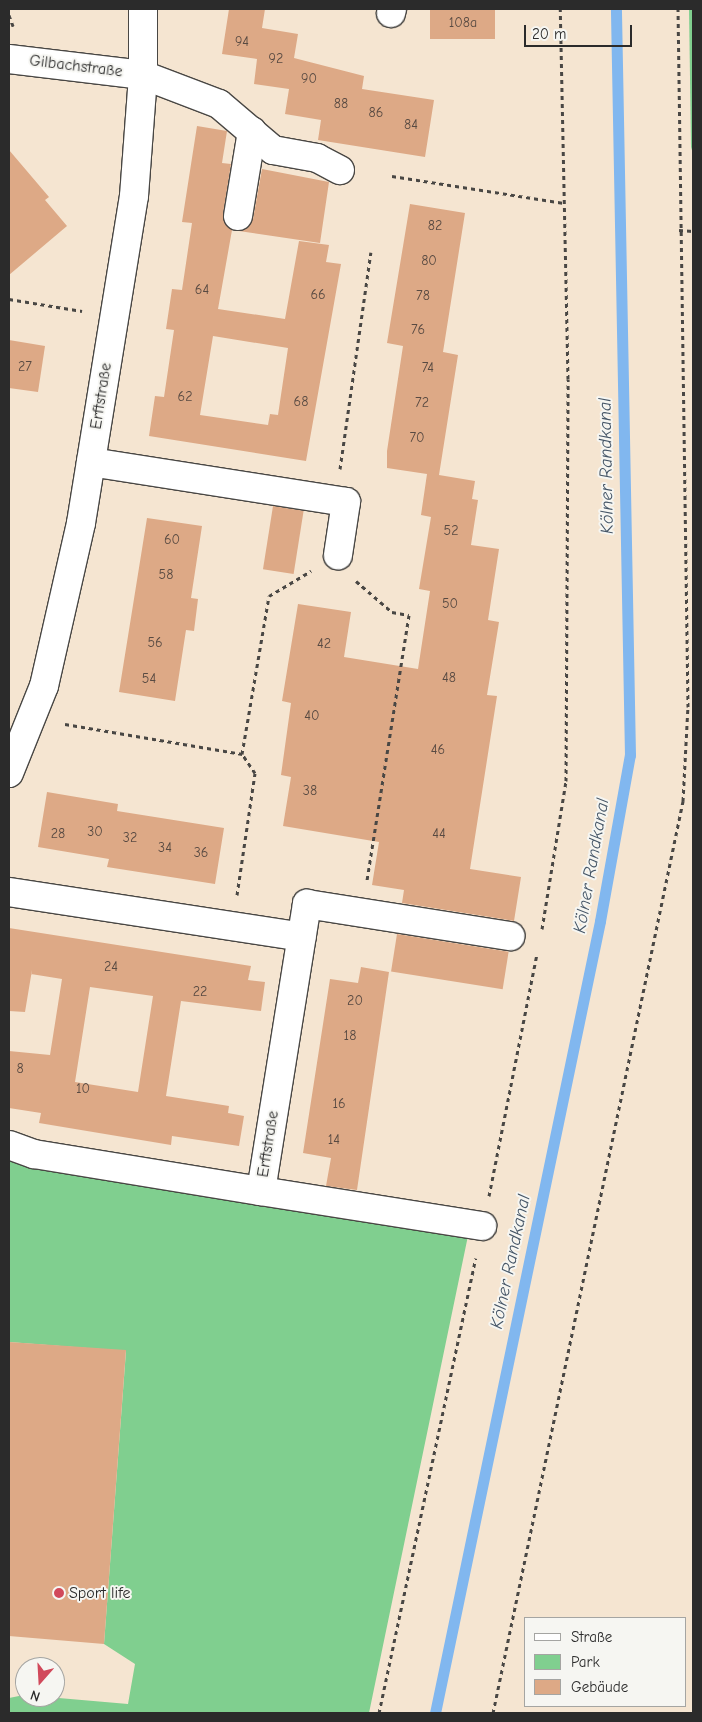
<!DOCTYPE html>
<html>
<head>
<meta charset="utf-8">
<style>
  body { margin:0 }
  #map { position:relative; width:702px; height:1722px; overflow:hidden; background:#f5e5d1; font-family:"Comic Neue",sans-serif }
  div>[style] { position:absolute }
  [style*='--x'] { left:calc(var(--x)*1px); top:calc(var(--y)*1px); width:calc(var(--w)*1px); rotate:calc(var(--a)*1deg) }
  .green>* { inset:0; background:#80cf8f }
  .stream>* { height:11px; margin:-5.5px; padding:0 5.5px; transform-origin:5.5px; border-radius:5.5px; background:#81b7ef }
  .building>* { inset:0; background:#dda986; transform-origin:0 0 }
  .path>* { height:3px; margin-top:-1.5px; transform-origin:0; background:repeating-linear-gradient(90deg,#494744 0 4px,transparent 0 8px) }
  .roads { filter:drop-shadow(1px 0 #494744) drop-shadow(-1px 0 #494744) drop-shadow(0 1px #494744) drop-shadow(0 -1px #494744) }
  .minor>* { height:28px; margin:-14px; padding:0 14px; transform-origin:14px; border-radius:14px; background:#fff }
  .dots>* { width:14px; height:14px; translate:-50% -50%; box-sizing:border-box; border:2px solid #f6f6f2; border-radius:50% }
  span { translate:-50% -50%; white-space:nowrap; text-align:center; line-height:1.15; -webkit-text-stroke:4px #f6f6f2; paint-order:stroke }
  .number-label { font-size:14px; color:#584a42 }
  .number-label span { -webkit-text-stroke-width:0 }
  .street-label { font-size:16px; color:#2b2b2b }
  .poi-label { font-size:16px; color:#2b2b2b }
  .left { translate:0 -50%; text-align:left }
  .water-label { font-size:18px; color:#455566; font-style:italic }
  .frame { position:absolute; inset:0; border:10px solid #2b2b2b; pointer-events:none }
  .legend { position:absolute; left:524px; top:1617px; width:162px; height:90px; box-sizing:border-box; background:#f6f6f2; border:1px solid #a5a5a2; margin:0; padding:6px 9px; list-style:none; font-size:15px; color:#2b2b2b }
  .legend li { display:flex; align-items:center; gap:10px; height:25px }
  .legend b { width:25px; border:1px solid #a5a5a2 }
  .north { position:absolute; left:15px; top:1657px; width:50px; height:50px; box-sizing:border-box; background:#f6f6f2; border:1px solid #a5a5a2; border-radius:50%; rotate:199deg; font-size:14px; font-weight:700; line-height:20px; text-align:center; color:#2b2b2b }
  .north::after { content:''; display:block; margin:auto; width:18px; height:22px; background:#d1495b; clip-path:polygon(50% 0,100% 100%,50% 72%,0 100%) }
  .scale { position:absolute; left:524px; top:25px; width:108px; height:22px; box-sizing:border-box; border:2px solid #2b2b2b; border-top:0; padding-left:6px; font-size:15px; line-height:18px; white-space:nowrap; color:#2b2b2b; -webkit-text-stroke:4px #f6f6f2; paint-order:stroke }
</style>
</head>
<body>
<div id="map">
  <div class="green">
    <div style="clip-path:polygon(689px 9px,693px 9px,693px 154px,691px 147px)"></div>
    <div style="clip-path:polygon(9px 1159px,469px 1231px,369px 1713px,9px 1713px,9px 1698px,24px 1695px,128px 1704px,135px 1664px,104px 1644px,126px 1351px,9px 1342px)"></div>
  </div>
  <div class="stream">
    <div style="--x:435;--y:1713;--w:809;--a:-78.23"></div>
    <div style="--x:600;--y:921;--w:169;--a:-79.8"></div>
    <div style="--x:630;--y:755;--w:746;--a:-91.08"></div>
  </div>
  <div class="building">
    <div style="clip-path:polygon(229px 9px,265px 9px,262px 28px,298px 34px,294px 58px,364px 76px,362px 89px,434px 100px,425px 157px,318px 140px,321px 120px,285px 114px,289px 89px,254px 84px,257px 59px,222px 54px)"></div>
    <div style="left:430px;top:9px;width:65px;height:30px"></div>
    <div style="clip-path:polygon(evenodd,197px 126px,227px 131px,222px 163px,231px 164px,223px 214px,232px 230px,218px 309px,285px 319px,299px 241px,329px 245px,326px 262px,341px 264px,306px 461px,149px 436px,155px 396px,164px 397px,174px 330px,166px 329px,172px 289px,182px 290px,192px 223px,182px 222px,197px 126px,213px 336px,288px 348px,278px 415px,270px 414px,268px 425px,200px 415px,213px 336px)"></div>
    <div style="clip-path:polygon(9px 150px,49px 197px,45px 200px,67px 226px,9px 275px)"></div>
    <div style="clip-path:polygon(262px 169px,329px 182px,320px 243px,239px 231px,253px 219px)"></div>
    <div style="clip-path:polygon(410px 204px,465px 213px,443px 352px,458px 355px,439px 475px,475px 481px,472px 499px,478px 500px,471px 545px,499px 549px,488px 620px,499px 622px,487px 695px,497px 696px,470px 869px,521px 877px,514px 921px,402px 903px,404px 890px,372px 885px,379px 842px,283px 826px,291px 777px,281px 775px,291px 703px,282px 701px,298px 604px,351px 612px,344px 657px,418px 669px,430px 591px,419px 589px,431px 517px,421px 515px,427px 474px,387px 468px,387px 451px,403px 346px,387px 343px)"></div>
    <div style="clip-path:polygon(9px 340px,45px 346px,38px 392px,9px 388px)"></div>
    <div style="left:273px;top:506px;width:31px;height:64px;rotate:9deg"></div>
    <div style="clip-path:polygon(147px 518px,202px 526px,191px 598px,198px 599px,194px 631px,186px 630px,175px 701px,119px 692px)"></div>
    <div style="clip-path:polygon(47px 792px,118px 804px,117px 811px,224px 828px,215px 884px,107px 867px,109px 859px,38px 847px)"></div>
    <div style="clip-path:polygon(evenodd,9px 928px,251px 966px,248px 980px,265px 982px,261px 1011px,181px 1001px,166px 1096px,229px 1106px,228px 1113px,244px 1116px,239px 1146px,172px 1136px,171px 1145px,39px 1123px,41px 1113px,9px 1108px,9px 1051px,50px 1055px,62px 979px,31px 974px,32px 970px,25px 1012px,9px 1011px,9px 928px,90px 987px,153px 996px,138px 1092px,75px 1082px,90px 987px)"></div>
    <div style="left:397px;top:934px;width:113px;height:38px;rotate:9deg"></div>
    <div style="clip-path:polygon(361px 967px,389px 972px,357px 1190px,326px 1186px,331px 1158px,303px 1153px,330px 979px,358px 983px)"></div>
    <div style="clip-path:polygon(9px 1342px,126px 1350px,104px 1644px,9px 1636px)"></div>
  </div>
  <div class="path">
    <div style="--x:9;--y:15;--w:12;--a:70"></div>
    <div style="--x:392;--y:176;--w:174;--a:8.9"></div>
    <div style="--x:679;--y:230;--w:14;--a:4"></div>
    <div style="--x:9;--y:299;--w:74;--a:9.3"></div>
    <div style="--x:340;--y:469;--w:219;--a:-81.9"></div>
    <div style="--x:356;--y:581;--w:48;--a:40.7"></div>
    <div style="--x:392;--y:612;--w:17;--a:10"></div>
    <div style="--x:409;--y:615;--w:269;--a:99"></div>
    <div style="--x:65;--y:724;--w:180;--a:9.6"></div>
    <div style="--x:237;--y:895;--w:123;--a:-81.6"></div>
    <div style="--x:255;--y:773;--w:23;--a:-124"></div>
    <div style="--x:242;--y:754;--w:160;--a:-80.3"></div>
    <div style="--x:269;--y:596;--w:49;--a:-30.8"></div>
    <div style="--x:542;--y:929;--w:150;--a:-80.8"></div>
    <div style="--x:566;--y:781;--w:402;--a:-89.7"></div>
    <div style="--x:568;--y:379;--w:370;--a:-91.2"></div>
    <div style="--x:489;--y:1196;--w:247;--a:-78.8"></div>
    <div style="--x:379;--y:1713;--w:465;--a:-78"></div>
    <div style="--x:493;--y:1713;--w:932;--a:-78.23"></div>
    <div style="--x:683;--y:801;--w:94;--a:-87"></div>
    <div style="--x:688;--y:707;--w:698;--a:-90.82"></div>
  </div>
  <div class="roads">
    <div class="minor">
      <div style="--x:391;--y:13;--w:4;--a:-76"></div>
      <div style="--x:9;--y:59;--w:135;--a:6.8"></div>
      <div style="--x:143;--y:75;--w:81;--a:20.9"></div>
      <div style="--x:219;--y:104;--w:71;--a:40.4"></div>
      <div style="--x:273;--y:150;--w:45;--a:10.3"></div>
      <div style="--x:317;--y:158;--w:26;--a:28"></div>
      <div style="--x:238;--y:216;--w:86;--a:-80.6"></div>
      <div style="--x:91;--y:462;--w:258;--a:8.9"></div>
      <div style="--x:346;--y:502;--w:54;--a:98.6"></div>
      <div style="--x:9;--y:773;--w:94;--a:-68.1"></div>
      <div style="--x:44;--y:686;--w:167;--a:-77.2"></div>
      <div style="--x:81;--y:523;--w:331;--a:-80.8"></div>
      <div style="--x:134;--y:196;--w:121;--a:-85.7"></div>
      <div style="--x:143;--y:75;--w:66;--a:-90"></div>
      <div style="--x:9;--y:892;--w:296;--a:8.7"></div>
      <div style="--x:9;--y:1145;--w:27;--a:20"></div>
      <div style="--x:34;--y:1154;--w:230;--a:9.3"></div>
      <div style="--x:261;--y:1191;--w:291;--a:-80.9"></div>
      <div style="--x:307;--y:904;--w:206;--a:9"></div>
      <div style="--x:261;--y:1191;--w:224;--a:9"></div>
    </div>
  </div>
  <div class="dots">
    <div style="left:59px;top:1593px;background:#d1495b"></div>
  </div>
  <div class="number-label">
    <span style="left:463px;top:23px">108a</span>
    <span style="left:242px;top:42px">94</span>
    <span style="left:276px;top:59px">92</span>
    <span style="left:309px;top:79px">90</span>
    <span style="left:341px;top:104px">88</span>
    <span style="left:376px;top:113px">86</span>
    <span style="left:411px;top:125px">84</span>
    <span style="left:435px;top:226px">82</span>
    <span style="left:429px;top:261px">80</span>
    <span style="left:202px;top:290px">64</span>
    <span style="left:318px;top:295px">66</span>
    <span style="left:423px;top:296px">78</span>
    <span style="left:418px;top:330px">76</span>
    <span style="left:25px;top:367px">27</span>
    <span style="left:428px;top:368px">74</span>
    <span style="left:185px;top:397px">62</span>
    <span style="left:301px;top:402px">68</span>
    <span style="left:422px;top:403px">72</span>
    <span style="left:417px;top:438px">70</span>
    <span style="left:451px;top:531px">52</span>
    <span style="left:172px;top:540px">60</span>
    <span style="left:166px;top:575px">58</span>
    <span style="left:450px;top:604px">50</span>
    <span style="left:155px;top:643px">56</span>
    <span style="left:324px;top:644px">42</span>
    <span style="left:449px;top:678px">48</span>
    <span style="left:149px;top:679px">54</span>
    <span style="left:312px;top:716px">40</span>
    <span style="left:438px;top:750px">46</span>
    <span style="left:310px;top:791px">38</span>
    <span style="left:95px;top:832px">30</span>
    <span style="left:58px;top:834px">28</span>
    <span style="left:439px;top:834px">44</span>
    <span style="left:130px;top:838px">32</span>
    <span style="left:165px;top:848px">34</span>
    <span style="left:201px;top:853px">36</span>
    <span style="left:111px;top:967px">24</span>
    <span style="left:200px;top:992px">22</span>
    <span style="left:355px;top:1001px">20</span>
    <span style="left:350px;top:1036px">18</span>
    <span style="left:20px;top:1069px">8</span>
    <span style="left:83px;top:1089px">10</span>
    <span style="left:339px;top:1104px">16</span>
    <span style="left:334px;top:1140px">14</span>
  </div>
  <div class="street-label">
    <span style="left:76px;top:66px;rotate:7deg">Gilbachstraße</span>
    <span style="left:101px;top:396px;rotate:-81deg">Erftstraße</span>
    <span style="left:268px;top:1144px;rotate:-81deg">Erftstraße</span>
  </div>
  <div class="poi-label">
    <span class="left" style="left:69px;top:1593px">Sport life</span>
  </div>
  <div class="water-label">
    <span style="left:607px;top:466px;rotate:-91deg">Kölner Randkanal</span>
    <span style="left:592px;top:866px;rotate:-80deg">Kölner Randkanal</span>
    <span style="left:511px;top:1262px;rotate:-78deg">Kölner Randkanal</span>
  </div>
  <div class="frame"></div>
  <ul class="legend">
  <li><b style="height:6px;background:#fff"></b>Straße</li>
  <li><b style="height:14px;background:#80cf8f"></b>Park</li>
  <li><b style="height:14px;background:#dda986"></b>Gebäude</li>
  </ul>
  <div class="north">N</div>
  <div class="scale">20 m</div>
</div>
</body>
</html>
